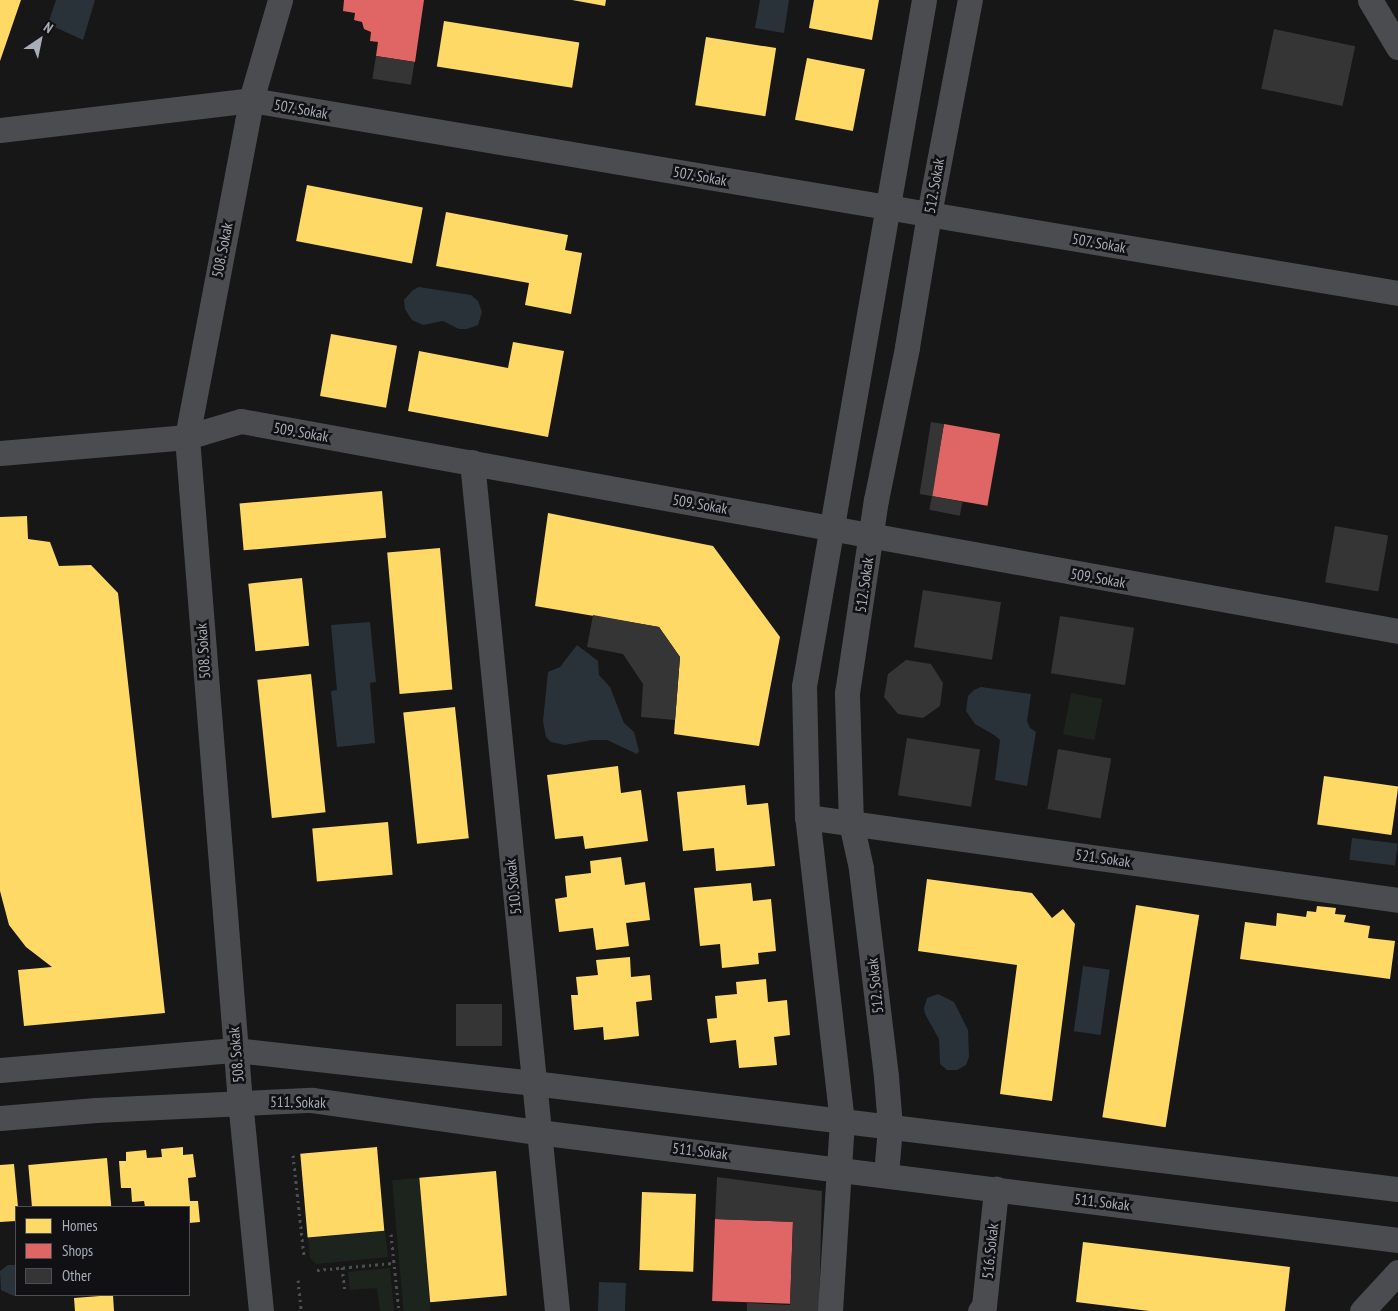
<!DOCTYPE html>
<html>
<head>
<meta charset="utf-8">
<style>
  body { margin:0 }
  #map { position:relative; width:1398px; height:1311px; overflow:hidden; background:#171717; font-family:"PT Sans Narrow",sans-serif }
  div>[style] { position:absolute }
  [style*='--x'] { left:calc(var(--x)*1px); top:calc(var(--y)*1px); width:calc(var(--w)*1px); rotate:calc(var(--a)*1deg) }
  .green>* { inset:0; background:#1d241e; transform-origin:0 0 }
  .water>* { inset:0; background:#2a3239; transform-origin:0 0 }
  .homes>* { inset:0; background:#ffd966; transform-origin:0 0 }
  .shops>* { inset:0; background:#e06666; transform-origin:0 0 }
  .building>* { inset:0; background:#353536; transform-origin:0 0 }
  .path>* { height:3px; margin-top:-1.5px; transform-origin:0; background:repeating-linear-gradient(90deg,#4d4e52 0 2.5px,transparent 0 6.5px) }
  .minor>* { height:25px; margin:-12.5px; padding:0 12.5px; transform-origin:12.5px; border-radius:12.5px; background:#4b4c50 }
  span { translate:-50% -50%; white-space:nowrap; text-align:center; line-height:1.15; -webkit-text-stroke:5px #111113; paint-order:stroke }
  .street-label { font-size:15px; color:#a8adb8 }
  .legend { position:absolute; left:15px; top:1206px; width:175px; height:90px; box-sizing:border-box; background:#111113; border:1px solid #4d4f55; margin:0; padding:6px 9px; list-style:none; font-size:15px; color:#a8adb8 }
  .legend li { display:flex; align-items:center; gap:10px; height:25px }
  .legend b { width:25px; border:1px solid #4d4f55 }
  .north { position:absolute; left:15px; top:15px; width:50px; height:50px; -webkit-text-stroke:4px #111113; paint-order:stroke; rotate:34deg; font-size:14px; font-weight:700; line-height:20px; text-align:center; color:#a8adb8 }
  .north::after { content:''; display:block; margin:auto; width:18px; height:22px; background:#a8adb8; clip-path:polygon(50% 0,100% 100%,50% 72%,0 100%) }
</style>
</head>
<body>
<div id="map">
  <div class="green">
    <div style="left:1071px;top:693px;width:32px;height:42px;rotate:11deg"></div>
    <div style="left:419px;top:1178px;width:134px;height:27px;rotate:85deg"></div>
    <div style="clip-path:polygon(385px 1231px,388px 1257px,316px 1264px,310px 1258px,308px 1238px)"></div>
    <div style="clip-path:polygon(390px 1268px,394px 1311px,380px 1311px,377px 1288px,350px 1290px,348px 1272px)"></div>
  </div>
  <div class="water">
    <div style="clip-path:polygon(56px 0,95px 0,83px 40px,48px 24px)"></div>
    <div style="clip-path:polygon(760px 0,789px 0,784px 33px,755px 28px)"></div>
    <div style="clip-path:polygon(419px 287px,471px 295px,478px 301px,482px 312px,478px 325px,467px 329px,459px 329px,443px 321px,423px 325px,412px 320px,405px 309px,404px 300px,413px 290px)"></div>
    <div style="clip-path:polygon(370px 622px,376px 682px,370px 683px,375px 743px,337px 747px,331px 691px,337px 690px,331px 625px)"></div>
    <div style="clip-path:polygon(577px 645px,598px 661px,599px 675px,610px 687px,624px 723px,634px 732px,639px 751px,637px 754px,607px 740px,592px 740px,565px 745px,551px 742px,546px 737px,543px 721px,548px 672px,560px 667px)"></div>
    <div style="clip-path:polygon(981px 687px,1031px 694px,1027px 721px,1030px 728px,1036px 732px,1027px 786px,995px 780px,1000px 740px,994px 735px,975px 724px,966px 711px,968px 696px,974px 690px)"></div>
    <div style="left:1352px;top:838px;width:46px;height:22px;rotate:7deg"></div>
    <div style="left:1083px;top:966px;width:27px;height:66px;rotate:8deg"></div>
    <div style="clip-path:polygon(938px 994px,954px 1002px,968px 1030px,969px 1057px,966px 1065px,957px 1070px,947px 1070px,940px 1064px,939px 1039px,925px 1014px,924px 1008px,927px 998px)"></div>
    <div style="clip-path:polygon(8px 1265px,16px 1265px,16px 1295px,29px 1295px,14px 1296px,1px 1290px,0 1271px)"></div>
    <div style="left:599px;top:1282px;width:27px;height:29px;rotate:2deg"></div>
  </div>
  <div class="homes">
    <div style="clip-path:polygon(0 0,21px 0,0 61px)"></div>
    <div style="clip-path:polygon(572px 0,606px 0,605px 6px)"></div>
    <div style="clip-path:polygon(814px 0,879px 0,872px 40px,809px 28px)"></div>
    <div style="left:444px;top:21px;width:137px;height:46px;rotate:9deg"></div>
    <div style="left:706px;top:37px;width:71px;height:69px;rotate:9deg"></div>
    <div style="left:807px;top:58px;width:59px;height:63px;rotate:11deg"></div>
    <div style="left:307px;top:185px;width:118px;height:57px;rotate:11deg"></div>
    <div style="clip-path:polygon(446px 212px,568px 235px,565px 250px,582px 253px,571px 314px,525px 305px,529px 283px,436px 266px)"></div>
    <div style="left:331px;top:334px;width:67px;height:63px;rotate:10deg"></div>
    <div style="clip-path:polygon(513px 342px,564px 351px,548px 437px,408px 411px,419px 351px,508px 368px)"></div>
    <div style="left:382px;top:491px;width:47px;height:143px;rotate:85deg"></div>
    <div style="clip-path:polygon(548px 513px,713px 546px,780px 637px,759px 746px,674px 734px,680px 657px,659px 627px,535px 606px)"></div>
    <div style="clip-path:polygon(27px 516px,28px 539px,50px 542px,59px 566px,91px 565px,118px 593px,165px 1013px,24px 1026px,18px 970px,52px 967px,26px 947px,9px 925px,0 891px,0 517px)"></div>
    <div style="left:440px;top:548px;width:142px;height:53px;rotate:85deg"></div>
    <div style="left:302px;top:578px;width:68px;height:54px;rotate:84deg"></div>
    <div style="left:311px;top:674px;width:139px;height:54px;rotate:84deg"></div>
    <div style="left:455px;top:707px;width:132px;height:52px;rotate:84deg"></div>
    <div style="clip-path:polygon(618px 766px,621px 793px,641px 790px,648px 841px,585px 849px,583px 836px,555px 839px,547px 775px)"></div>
    <div style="left:1324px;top:776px;width:75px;height:49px;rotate:8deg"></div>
    <div style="clip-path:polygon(745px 785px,747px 805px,768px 803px,775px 866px,716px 871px,714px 848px,683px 851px,677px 792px)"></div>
    <div style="left:388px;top:822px;width:53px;height:76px;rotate:85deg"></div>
    <div style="clip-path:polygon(621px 857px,625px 885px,645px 882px,650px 920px,626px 923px,629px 946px,596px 950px,593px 928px,559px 932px,555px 899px,567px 897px,565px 876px,591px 873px,590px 861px)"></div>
    <div style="clip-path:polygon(927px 879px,1032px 893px,1052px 918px,1063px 909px,1075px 924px,1052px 1101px,1000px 1094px,1017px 965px,918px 951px)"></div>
    <div style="clip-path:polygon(751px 883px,753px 901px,771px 899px,776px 951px,758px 953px,759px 964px,722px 968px,720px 944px,700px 946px,694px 888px)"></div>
    <div style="left:1136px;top:905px;width:64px;height:215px;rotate:9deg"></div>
    <div style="clip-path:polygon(1317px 906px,1336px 908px,1335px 914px,1346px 915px,1344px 922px,1370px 926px,1368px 938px,1395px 941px,1390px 979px,1240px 959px,1245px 922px,1276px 926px,1277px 913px,1306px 917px,1307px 911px,1316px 912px)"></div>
    <div style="clip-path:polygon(630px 957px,631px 977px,650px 975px,652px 1000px,636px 1002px,639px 1036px,604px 1040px,603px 1027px,574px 1030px,571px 995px,578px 995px,576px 977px,598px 975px,596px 960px)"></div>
    <div style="clip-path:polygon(766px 979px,768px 1002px,787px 1000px,790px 1035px,774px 1037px,777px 1065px,739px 1068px,736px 1040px,710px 1043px,707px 1019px,717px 1018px,715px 996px,737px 994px,736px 982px)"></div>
    <div style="clip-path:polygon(183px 1147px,183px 1155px,193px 1154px,196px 1177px,188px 1178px,190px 1201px,198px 1201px,200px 1222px,189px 1223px,189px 1207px,145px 1207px,144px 1201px,132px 1202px,131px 1188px,121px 1188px,119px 1161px,126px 1161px,126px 1152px,146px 1150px,147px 1158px,162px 1157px,161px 1149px)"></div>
    <div style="left:377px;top:1147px;width:84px;height:77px;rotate:85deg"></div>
    <div style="left:107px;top:1158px;width:49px;height:79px;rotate:85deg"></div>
    <div style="clip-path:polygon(14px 1164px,18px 1207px,16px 1221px,0 1222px,0 1165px)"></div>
    <div style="left:496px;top:1171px;width:125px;height:77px;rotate:85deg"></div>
    <div style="left:642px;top:1192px;width:54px;height:78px;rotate:2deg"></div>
    <div style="clip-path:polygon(1083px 1242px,1290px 1267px,1285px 1311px,1149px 1311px,1076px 1302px)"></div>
    <div style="clip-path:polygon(113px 1295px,114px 1311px,75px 1311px,74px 1298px)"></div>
  </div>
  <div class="shops">
    <div style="clip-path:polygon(344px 0,424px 0,415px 62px,376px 56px,378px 42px,370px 41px,371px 32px,364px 29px,362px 22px,354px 20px,355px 13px,343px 11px)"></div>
    <div style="left:944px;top:424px;width:57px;height:73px;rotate:10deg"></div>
    <div style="left:715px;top:1219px;width:78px;height:82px;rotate:2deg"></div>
  </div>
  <div class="building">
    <div style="left:1274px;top:29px;width:83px;height:61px;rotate:12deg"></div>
    <div style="left:376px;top:56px;width:39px;height:23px;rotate:9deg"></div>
    <div style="left:931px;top:422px;width:13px;height:73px;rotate:9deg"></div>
    <div style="left:932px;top:496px;width:31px;height:14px;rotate:11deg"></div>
    <div style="left:1335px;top:526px;width:54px;height:57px;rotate:10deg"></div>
    <div style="left:923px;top:590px;width:79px;height:58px;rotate:9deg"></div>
    <div style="clip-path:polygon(593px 615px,659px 627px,680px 657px,675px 720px,641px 717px,643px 684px,623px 654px,587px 647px)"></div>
    <div style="left:1060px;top:616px;width:75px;height:58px;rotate:9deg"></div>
    <div style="clip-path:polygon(906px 660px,931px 664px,943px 683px,940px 706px,923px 718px,898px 714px,884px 697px,888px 674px)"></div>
    <div style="left:907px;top:738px;width:74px;height:58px;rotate:9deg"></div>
    <div style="left:1058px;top:749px;width:54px;height:61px;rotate:10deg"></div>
    <div style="left:456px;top:1004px;width:46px;height:42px"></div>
    <div style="clip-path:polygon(717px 1177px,822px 1191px,819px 1311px,747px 1311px,747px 1303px,790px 1305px,793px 1222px,715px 1219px)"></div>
  </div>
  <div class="path">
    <div style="--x:293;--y:1155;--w:103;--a:83.8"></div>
    <div style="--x:391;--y:1234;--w:77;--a:84.1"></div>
    <div style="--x:342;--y:1267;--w:24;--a:83"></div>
    <div style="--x:317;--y:1270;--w:76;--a:-5.3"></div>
    <div style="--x:298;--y:1280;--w:31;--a:84"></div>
  </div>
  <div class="minor">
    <div style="--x:1370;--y:0;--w:55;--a:59.2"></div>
    <div style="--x:0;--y:130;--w:253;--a:-6.8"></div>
    <div style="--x:251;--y:100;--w:1163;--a:9.55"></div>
    <div style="--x:0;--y:453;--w:188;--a:-4.9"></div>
    <div style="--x:187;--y:437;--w:56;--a:-16.5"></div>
    <div style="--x:241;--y:421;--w:1176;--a:10.29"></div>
    <div style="--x:472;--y:462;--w:853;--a:84.28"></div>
    <div style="--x:807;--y:817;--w:597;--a:7.99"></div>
    <div style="--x:0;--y:1070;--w:236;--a:-4.9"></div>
    <div style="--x:235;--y:1050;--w:300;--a:6.3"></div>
    <div style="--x:533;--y:1083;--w:871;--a:6.99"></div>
    <div style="--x:0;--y:1118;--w:96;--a:-4.8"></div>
    <div style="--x:96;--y:1110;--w:216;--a:-2.7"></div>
    <div style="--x:312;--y:1100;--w:228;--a:8.1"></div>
    <div style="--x:538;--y:1132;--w:867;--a:7.16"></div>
    <div style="--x:886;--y:1174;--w:47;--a:-85.1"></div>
    <div style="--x:890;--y:1127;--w:51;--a:-94.5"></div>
    <div style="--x:886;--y:1076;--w:209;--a:-96.9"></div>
    <div style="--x:861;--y:868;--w:46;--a:-102.5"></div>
    <div style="--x:851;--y:823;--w:130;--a:-91.8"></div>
    <div style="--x:847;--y:693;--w:195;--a:-81.5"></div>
    <div style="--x:876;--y:500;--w:156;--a:-78.5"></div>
    <div style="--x:907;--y:347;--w:135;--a:-80.6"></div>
    <div style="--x:929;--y:214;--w:218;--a:-79.2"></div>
    <div style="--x:261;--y:1311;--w:210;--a:-95.7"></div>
    <div style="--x:240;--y:1102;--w:667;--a:-94.56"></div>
    <div style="--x:187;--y:437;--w:343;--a:-79.2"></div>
    <div style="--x:251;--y:100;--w:104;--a:-73.8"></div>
    <div style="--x:830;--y:1311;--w:189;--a:-86.4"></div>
    <div style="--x:842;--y:1122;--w:307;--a:-96.5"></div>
    <div style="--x:807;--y:817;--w:131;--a:-91.3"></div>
    <div style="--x:804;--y:686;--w:696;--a:-80.08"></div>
    <div style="--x:980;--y:1311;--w:6;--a:-51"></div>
    <div style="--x:984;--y:1306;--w:118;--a:-84.1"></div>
    <div style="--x:1362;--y:1311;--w:53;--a:-47.3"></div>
  </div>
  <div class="street-label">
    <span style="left:301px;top:109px;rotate:10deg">507. Sokak</span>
    <span style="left:700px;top:176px;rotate:10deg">507. Sokak</span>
    <span style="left:934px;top:186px;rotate:-80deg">512. Sokak</span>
    <span style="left:1099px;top:243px;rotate:10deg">507. Sokak</span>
    <span style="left:222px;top:250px;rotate:-79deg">508. Sokak</span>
    <span style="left:301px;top:432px;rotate:10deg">509. Sokak</span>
    <span style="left:700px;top:504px;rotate:10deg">509. Sokak</span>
    <span style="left:1098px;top:578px;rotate:10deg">509. Sokak</span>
    <span style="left:864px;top:585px;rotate:-82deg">512. Sokak</span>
    <span style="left:203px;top:651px;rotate:-94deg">508. Sokak</span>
    <span style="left:1103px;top:858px;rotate:8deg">521. Sokak</span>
    <span style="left:513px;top:887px;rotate:-96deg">510. Sokak</span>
    <span style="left:875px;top:986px;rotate:-96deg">512. Sokak</span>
    <span style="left:236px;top:1055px;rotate:-95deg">508. Sokak</span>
    <span style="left:298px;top:1102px;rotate:1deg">511. Sokak</span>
    <span style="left:700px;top:1151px;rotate:7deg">511. Sokak</span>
    <span style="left:1102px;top:1202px;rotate:7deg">511. Sokak</span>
    <span style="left:990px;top:1251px;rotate:-84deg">516. Sokak</span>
  </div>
  <ul class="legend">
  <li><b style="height:14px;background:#ffd966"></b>Homes</li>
  <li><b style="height:14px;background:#e06666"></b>Shops</li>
  <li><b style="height:14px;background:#353536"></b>Other</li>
  </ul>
  <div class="north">N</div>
</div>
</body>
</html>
